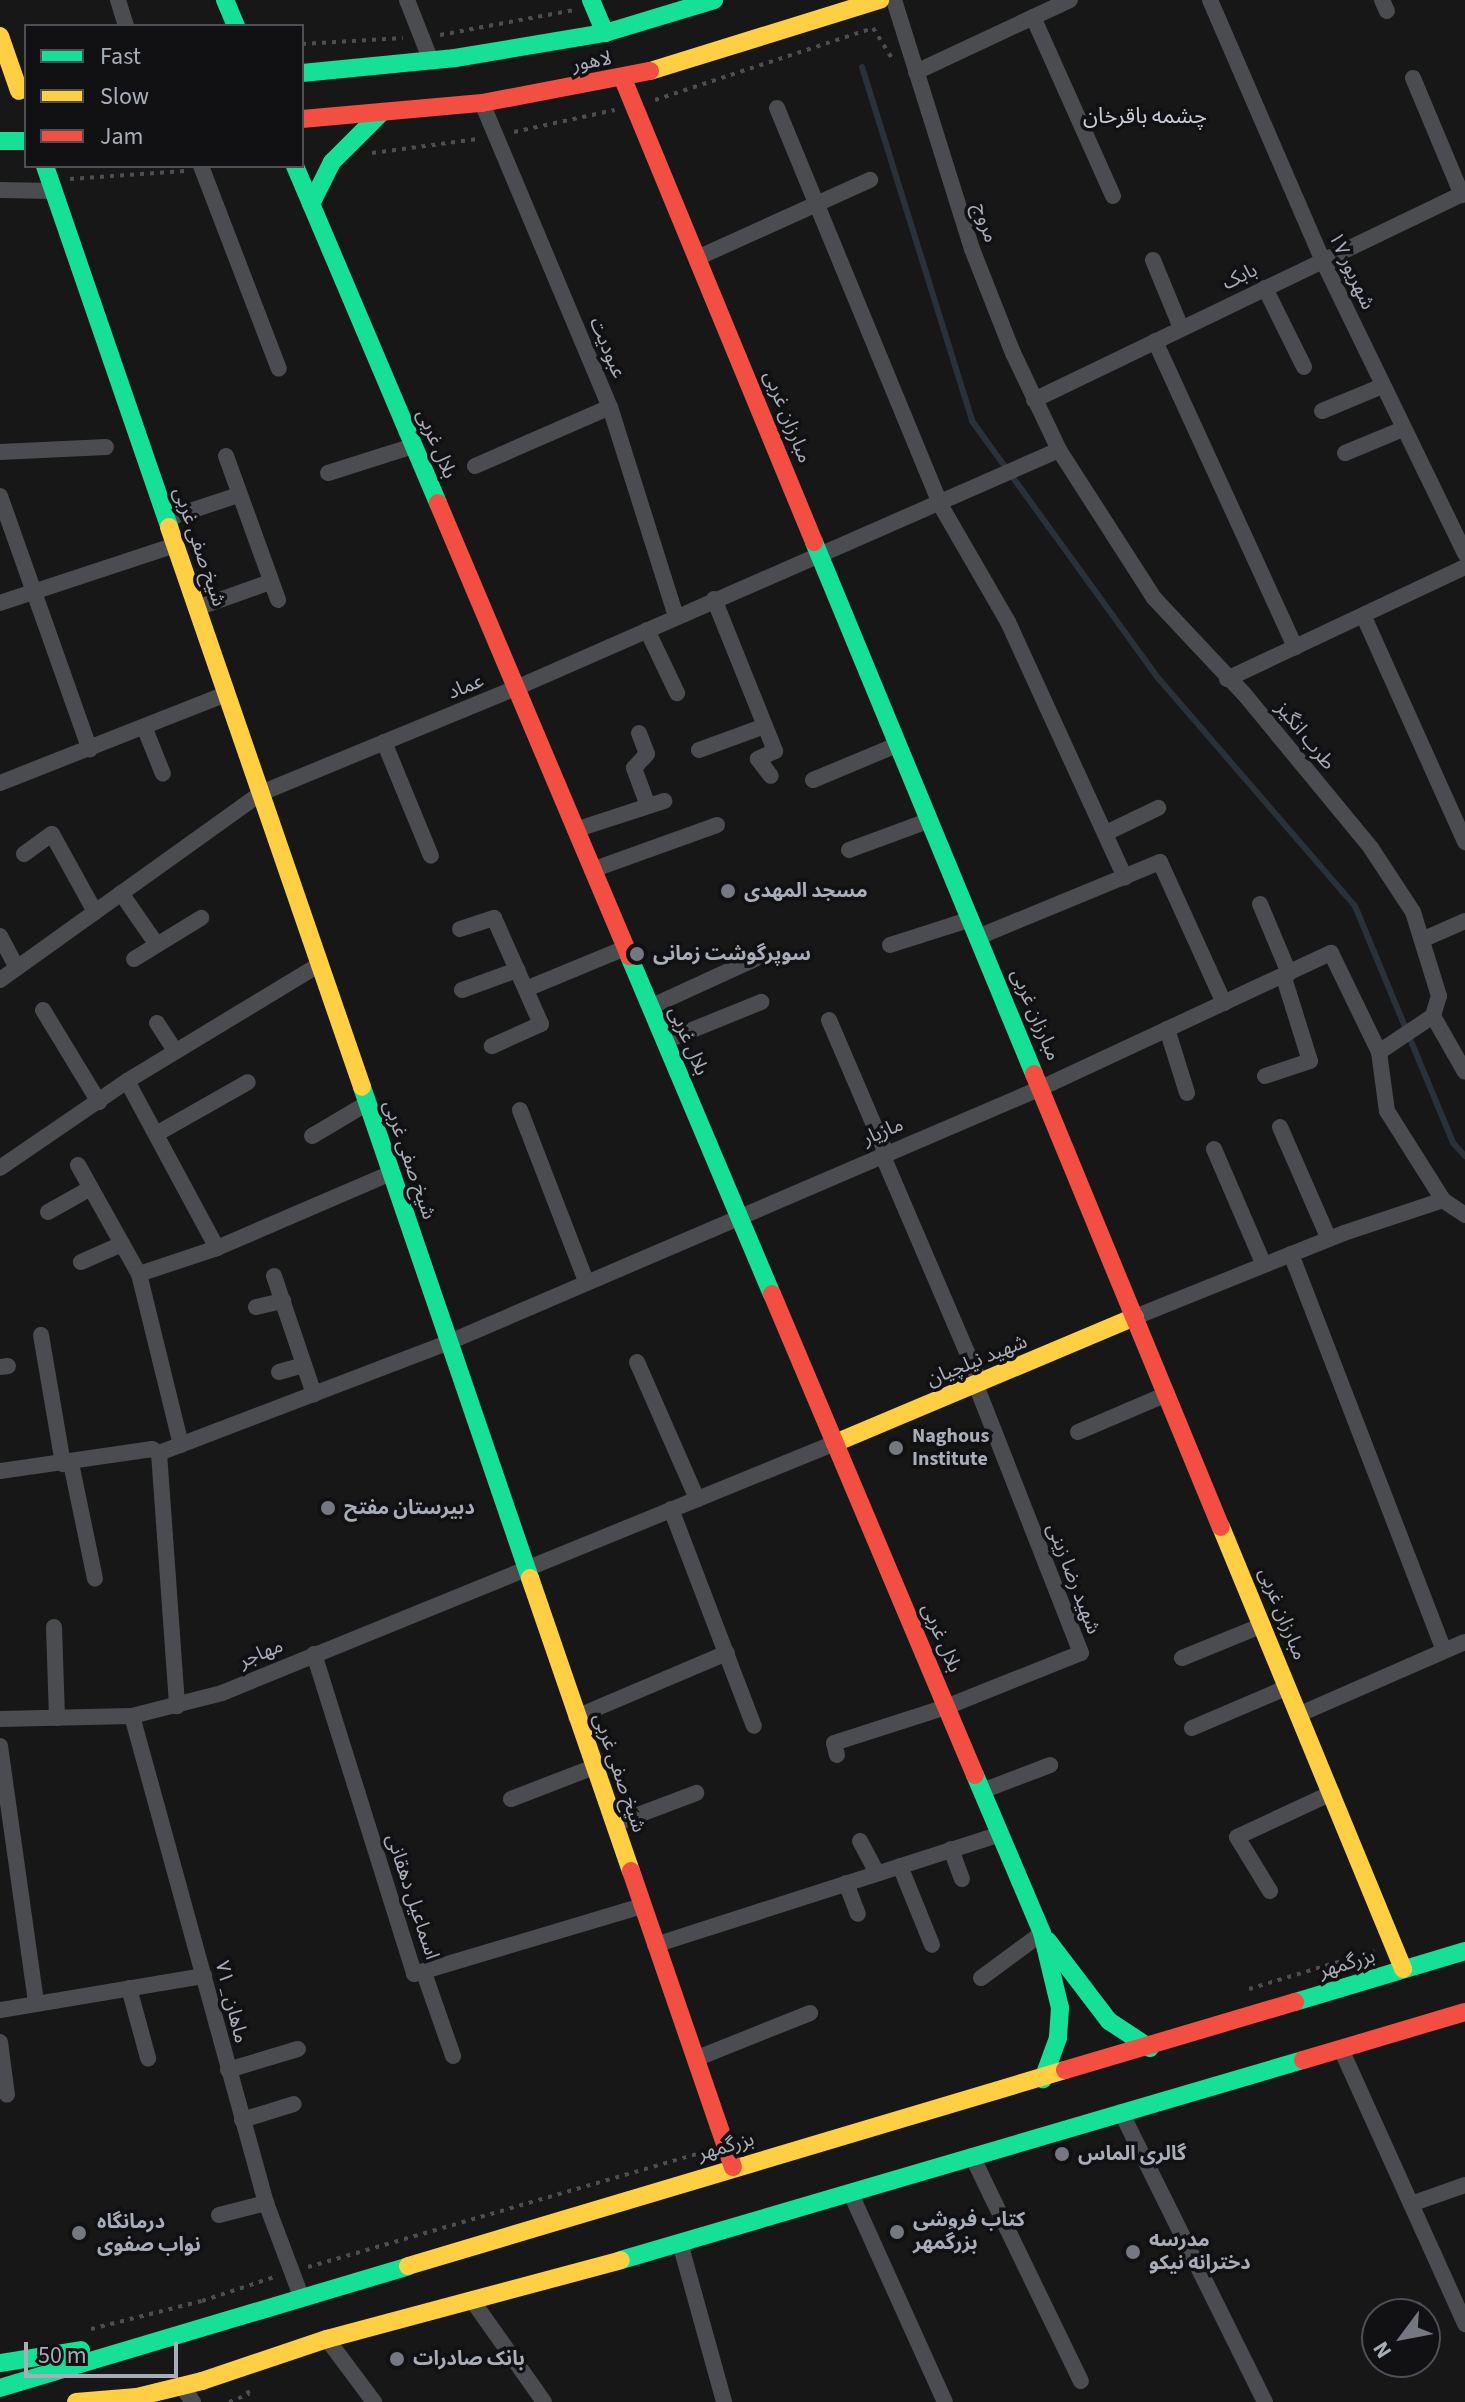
<!DOCTYPE html>
<html>
<head>
<meta charset="utf-8">
<style>
  body { margin:0 }
  #map { position:relative; width:1465px; height:2402px; overflow:hidden; background:#171717; font-family:"Source Sans 3","Noto Sans Arabic",sans-serif }
  div>[style] { position:absolute }
  [style*='--x'] { left:calc(var(--x)*1px); top:calc(var(--y)*1px); width:calc(var(--w)*1px); rotate:calc(var(--a)*1deg) }
  .stream>* { height:6px; margin:-3px; padding:0 3px; transform-origin:3px; border-radius:3px; background:#2a3239 }
  .path>* { height:4px; margin-top:-2px; transform-origin:0; background:repeating-linear-gradient(90deg,#4d4e52 0 4px,transparent 0 10px) }
  .street>* { height:16px; margin:-8px; padding:0 8px; transform-origin:8px; border-radius:8px; background:#4b4c50 }
  .fast>* { height:18px; margin:-9px; padding:0 9px; transform-origin:9px; border-radius:9px; background:#16e098 }
  .slow>* { height:18px; margin:-9px; padding:0 9px; transform-origin:9px; border-radius:9px; background:#ffcf43 }
  .jam>* { height:18px; margin:-9px; padding:0 9px; transform-origin:9px; border-radius:9px; background:#f24e42 }
  .dots>* { width:22px; height:22px; translate:-50% -50%; box-sizing:border-box; border:4px solid #111113; border-radius:50% }
  span { translate:-50% -50%; white-space:nowrap; text-align:center; line-height:1.15; -webkit-text-stroke:7px #111113; paint-order:stroke }
  .street-label { font-size:20px; color:#a8adb8 }
  .poi-label { font-size:20px; color:#a8adb8; font-weight:700 }
  .left { translate:0 -50%; text-align:left }
  .neighbourhood-label { font-size:22px; color:#c9ccd4 }
  .legend { position:absolute; left:24px; top:24px; width:280px; height:144px; box-sizing:border-box; background:#111113; border:2px solid #4d4f55; margin:0; padding:10px 14px; list-style:none; font-size:24px; color:#a8adb8 }
  .legend li { display:flex; align-items:center; gap:16px; height:40px }
  .legend b { width:40px; border:2px solid #4d4f55 }
  .north { position:absolute; left:1361px; top:2298px; width:80px; height:80px; box-sizing:border-box; background:#111113; border:2px solid #4d4f55; border-radius:50%; rotate:238deg; font-size:22px; font-weight:700; line-height:32px; text-align:center; color:#a8adb8 }
  .north::after { content:''; display:block; margin:auto; width:28px; height:36px; background:#757880; clip-path:polygon(50% 0,100% 100%,50% 72%,0 100%) }
  .scale { position:absolute; left:24px; top:2342px; width:154px; height:36px; box-sizing:border-box; border:4px solid #a8adb8; border-top:0; padding-left:10px; font-size:24px; line-height:28px; white-space:nowrap; color:#a8adb8; -webkit-text-stroke:6px #111113; paint-order:stroke }
</style>
</head>
<body>
<div id="map">
  <div class="stream">
    <div style="--x:862;--y:67;--w:371;--a:72.7"></div>
    <div style="--x:972;--y:421;--w:319;--a:54.1"></div>
    <div style="--x:1159;--y:679;--w:300;--a:49.2"></div>
    <div style="--x:1355;--y:906;--w:256;--a:67.5"></div>
    <div style="--x:1453;--y:1143;--w:18;--a:47"></div>
  </div>
  <div class="path">
    <div style="--x:440;--y:35;--w:135;--a:-10.6"></div>
    <div style="--x:302;--y:44;--w:101;--a:-3.4"></div>
    <div style="--x:655;--y:100;--w:230;--a:-18.3"></div>
    <div style="--x:873;--y:28;--w:40;--a:58"></div>
    <div style="--x:514;--y:132;--w:103;--a:-12.3"></div>
    <div style="--x:372;--y:153;--w:107;--a:-7.5"></div>
    <div style="--x:70;--y:179;--w:115;--a:-4"></div>
    <div style="--x:1249;--y:1989;--w:131;--a:-16.9"></div>
    <div style="--x:308;--y:2267;--w:416;--a:-16.2"></div>
    <div style="--x:202;--y:2301;--w:79;--a:-18.4"></div>
    <div style="--x:91;--y:2329;--w:114;--a:-14.2"></div>
    <div style="--x:229;--y:2402;--w:22;--a:-22"></div>
    <div style="--x:249;--y:2394;--w:4;--a:-117"></div>
  </div>
  <div class="street">
    <div style="--x:118;--y:0;--w:27;--a:73"></div>
    <div style="--x:407;--y:0;--w:66;--a:68.5"></div>
    <div style="--x:894;--y:0;--w:261;--a:72.6"></div>
    <div style="--x:972;--y:249;--w:112;--a:68.5"></div>
    <div style="--x:1013;--y:353;--w:107;--a:64.6"></div>
    <div style="--x:1059;--y:450;--w:176;--a:57.3"></div>
    <div style="--x:1154;--y:598;--w:133;--a:46.8"></div>
    <div style="--x:1245;--y:695;--w:198;--a:50.5"></div>
    <div style="--x:1371;--y:848;--w:77;--a:56.7"></div>
    <div style="--x:1413;--y:912;--w:88;--a:72.8"></div>
    <div style="--x:1439;--y:996;--w:21;--a:107"></div>
    <div style="--x:1433;--y:1016;--w:64;--a:60.3"></div>
    <div style="--x:1210;--y:0;--w:282;--a:66.6"></div>
    <div style="--x:1322;--y:259;--w:328;--a:64.1"></div>
    <div style="--x:1382;--y:0;--w:12;--a:66"></div>
    <div style="--x:1033;--y:17;--w:196;--a:65.9"></div>
    <div style="--x:916;--y:72;--w:170;--a:-25.1"></div>
    <div style="--x:1413;--y:78;--w:127;--a:67.3"></div>
    <div style="--x:482;--y:103;--w:330;--a:67.2"></div>
    <div style="--x:610;--y:407;--w:219;--a:72.5"></div>
    <div style="--x:777;--y:108;--w:430;--a:67.6"></div>
    <div style="--x:941;--y:506;--w:134;--a:60"></div>
    <div style="--x:1008;--y:622;--w:281;--a:65.4"></div>
    <div style="--x:201;--y:166;--w:217;--a:69"></div>
    <div style="--x:0;--y:190;--w:54;--a:1.1"></div>
    <div style="--x:697;--y:258;--w:190;--a:-24.3"></div>
    <div style="--x:1153;--y:260;--w:74;--a:67.6"></div>
    <div style="--x:1265;--y:288;--w:88;--a:63.7"></div>
    <div style="--x:1155;--y:341;--w:337;--a:65.4"></div>
    <div style="--x:1034;--y:400;--w:478;--a:-25.7"></div>
    <div style="--x:1322;--y:411;--w:65;--a:-22.6"></div>
    <div style="--x:0;--y:452;--w:106;--a:-2.7"></div>
    <div style="--x:1345;--y:453;--w:63;--a:-22.5"></div>
    <div style="--x:226;--y:456;--w:153;--a:70.1"></div>
    <div style="--x:475;--y:466;--w:147;--a:-23.6"></div>
    <div style="--x:328;--y:473;--w:89;--a:-17.6"></div>
    <div style="--x:0;--y:496;--w:269;--a:70.5"></div>
    <div style="--x:166;--y:519;--w:76;--a:-18.4"></div>
    <div style="--x:714;--y:599;--w:164;--a:68.1"></div>
    <div style="--x:775;--y:751;--w:19;--a:155"></div>
    <div style="--x:758;--y:759;--w:21;--a:53"></div>
    <div style="--x:0;--y:603;--w:184;--a:-18.3"></div>
    <div style="--x:197;--y:608;--w:77;--a:-19.6"></div>
    <div style="--x:1364;--y:617;--w:247;--a:65.8"></div>
    <div style="--x:647;--y:630;--w:70;--a:64.5"></div>
    <div style="--x:1227;--y:679;--w:263;--a:-25.2"></div>
    <div style="--x:145;--y:729;--w:48;--a:68.2"></div>
    <div style="--x:639;--y:733;--w:22;--a:69"></div>
    <div style="--x:647;--y:754;--w:19;--a:133"></div>
    <div style="--x:634;--y:768;--w:40;--a:69.8"></div>
    <div style="--x:384;--y:742;--w:123;--a:67.6"></div>
    <div style="--x:699;--y:750;--w:70;--a:-20"></div>
    <div style="--x:813;--y:780;--w:93;--a:-22.7"></div>
    <div style="--x:0;--y:783;--w:243;--a:-21.5"></div>
    <div style="--x:575;--y:830;--w:94;--a:-18"></div>
    <div style="--x:1106;--y:833;--w:58;--a:-25.7"></div>
    <div style="--x:849;--y:850;--w:86;--a:-20.3"></div>
    <div style="--x:24;--y:854;--w:34;--a:-36"></div>
    <div style="--x:52;--y:834;--w:89;--a:61.1"></div>
    <div style="--x:592;--y:870;--w:133;--a:-19.8"></div>
    <div style="--x:121;--y:893;--w:63;--a:55.3"></div>
    <div style="--x:1260;--y:904;--w:75;--a:67.2"></div>
    <div style="--x:460;--y:929;--w:36;--a:-18"></div>
    <div style="--x:494;--y:918;--w:116;--a:66.1"></div>
    <div style="--x:541;--y:1024;--w:54;--a:155.8"></div>
    <div style="--x:0;--y:936;--w:36;--a:62"></div>
    <div style="--x:978;--y:937;--w:197;--a:-22.4"></div>
    <div style="--x:1160;--y:862;--w:155;--a:65.6"></div>
    <div style="--x:1424;--y:939;--w:45;--a:-23.7"></div>
    <div style="--x:890;--y:945;--w:85;--a:-17.8"></div>
    <div style="--x:134;--y:959;--w:79;--a:-31.5"></div>
    <div style="--x:0;--y:980;--w:321;--a:-35.6"></div>
    <div style="--x:261;--y:793;--w:276;--a:-22.4"></div>
    <div style="--x:516;--y:688;--w:593;--a:-23.67"></div>
    <div style="--x:526;--y:989;--w:107;--a:-22.5"></div>
    <div style="--x:462;--y:990;--w:59;--a:-20"></div>
    <div style="--x:650;--y:1007;--w:115;--a:-24.6"></div>
    <div style="--x:43;--y:1010;--w:108;--a:58.7"></div>
    <div style="--x:829;--y:1020;--w:145;--a:66.8"></div>
    <div style="--x:157;--y:1023;--w:33;--a:57"></div>
    <div style="--x:1167;--y:1029;--w:67;--a:72.6"></div>
    <div style="--x:665;--y:1041;--w:104;--a:-22.1"></div>
    <div style="--x:1379;--y:1052;--w:65;--a:-33.7"></div>
    <div style="--x:1265;--y:1076;--w:47;--a:-18.4"></div>
    <div style="--x:1310;--y:1061;--w:90;--a:-107.4"></div>
    <div style="--x:127;--y:1081;--w:190;--a:61.7"></div>
    <div style="--x:520;--y:1110;--w:183;--a:68.9"></div>
    <div style="--x:1280;--y:1127;--w:122;--a:66.4"></div>
    <div style="--x:158;--y:1133;--w:103;--a:-29.5"></div>
    <div style="--x:312;--y:1136;--w:63;--a:-30.7"></div>
    <div style="--x:1214;--y:1149;--w:126;--a:66.7"></div>
    <div style="--x:882;--y:1154;--w:249;--a:66.8"></div>
    <div style="--x:78;--y:1165;--w:125;--a:60.8"></div>
    <div style="--x:139;--y:1274;--w:176;--a:76.2"></div>
    <div style="--x:0;--y:1168;--w:154;--a:-34.4"></div>
    <div style="--x:127;--y:1081;--w:222;--a:-31.2"></div>
    <div style="--x:48;--y:1212;--w:49;--a:-29.2"></div>
    <div style="--x:1291;--y:1254;--w:425;--a:68.9"></div>
    <div style="--x:81;--y:1262;--w:45;--a:-23.7"></div>
    <div style="--x:139;--y:1274;--w:82;--a:-18.4"></div>
    <div style="--x:217;--y:1248;--w:189;--a:-23.3"></div>
    <div style="--x:274;--y:1276;--w:125;--a:71.3"></div>
    <div style="--x:256;--y:1307;--w:28;--a:-13"></div>
    <div style="--x:1135;--y:1317;--w:225;--a:-21.9"></div>
    <div style="--x:1344;--y:1233;--w:104;--a:-18.4"></div>
    <div style="--x:41;--y:1335;--w:131;--a:80.3"></div>
    <div style="--x:637;--y:1362;--w:150;--a:66.3"></div>
    <div style="--x:0;--y:1367;--w:8;--a:-7"></div>
    <div style="--x:279;--y:1372;--w:26;--a:-16"></div>
    <div style="--x:1078;--y:1432;--w:97;--a:-23.1"></div>
    <div style="--x:159;--y:1453;--w:308;--a:-20.9"></div>
    <div style="--x:447;--y:1343;--w:646;--a:-23.23"></div>
    <div style="--x:1041;--y:1088;--w:320;--a:-25"></div>
    <div style="--x:1331;--y:953;--w:110;--a:64.1"></div>
    <div style="--x:1379;--y:1052;--w:60;--a:82.3"></div>
    <div style="--x:1387;--y:1111;--w:105;--a:57.8"></div>
    <div style="--x:1443;--y:1200;--w:27;--a:34"></div>
    <div style="--x:159;--y:1453;--w:254;--a:85.9"></div>
    <div style="--x:71;--y:1463;--w:118;--a:78.3"></div>
    <div style="--x:0;--y:1471;--w:154;--a:-8.2"></div>
    <div style="--x:152;--y:1449;--w:8;--a:30"></div>
    <div style="--x:671;--y:1509;--w:232;--a:69.1"></div>
    <div style="--x:54;--y:1627;--w:91;--a:88.1"></div>
    <div style="--x:314;--y:1654;--w:335;--a:72.6"></div>
    <div style="--x:414;--y:1974;--w:238;--a:-16.6"></div>
    <div style="--x:1182;--y:1658;--w:87;--a:-22.2"></div>
    <div style="--x:1300;--y:1714;--w:180;--a:-23.6"></div>
    <div style="--x:132;--y:1716;--w:505;--a:74.62"></div>
    <div style="--x:266;--y:2203;--w:99;--a:69.4"></div>
    <div style="--x:576;--y:1717;--w:164;--a:-23"></div>
    <div style="--x:0;--y:1719;--w:132;--a:-1.3"></div>
    <div style="--x:132;--y:1716;--w:93;--a:-14.3"></div>
    <div style="--x:222;--y:1693;--w:662;--a:-22.19"></div>
    <div style="--x:1192;--y:1728;--w:104;--a:-23.1"></div>
    <div style="--x:0;--y:1746;--w:259;--a:82"></div>
    <div style="--x:837;--y:1755;--w:12;--a:-104"></div>
    <div style="--x:834;--y:1743;--w:118;--a:-17.8"></div>
    <div style="--x:946;--y:1707;--w:145;--a:-21.8"></div>
    <div style="--x:1081;--y:1653;--w:288;--a:-111.4"></div>
    <div style="--x:982;--y:1791;--w:73;--a:-20.9"></div>
    <div style="--x:511;--y:1799;--w:89;--a:-21.1"></div>
    <div style="--x:614;--y:1824;--w:88;--a:-20.7"></div>
    <div style="--x:860;--y:1841;--w:36;--a:62"></div>
    <div style="--x:951;--y:1849;--w:32;--a:70"></div>
    <div style="--x:900;--y:1866;--w:85;--a:67.9"></div>
    <div style="--x:846;--y:1883;--w:33;--a:69"></div>
    <div style="--x:1270;--y:1891;--w:63;--a:-121.4"></div>
    <div style="--x:1237;--y:1837;--w:105;--a:-24.9"></div>
    <div style="--x:655;--y:1945;--w:362;--a:-17.8"></div>
    <div style="--x:424;--y:1973;--w:88;--a:70.7"></div>
    <div style="--x:981;--y:1978;--w:76;--a:-36.4"></div>
    <div style="--x:129;--y:1988;--w:73;--a:74.8"></div>
    <div style="--x:0;--y:2010;--w:207;--a:-9.5"></div>
    <div style="--x:0;--y:2042;--w:53;--a:82.5"></div>
    <div style="--x:1341;--y:2049;--w:302;--a:65.7"></div>
    <div style="--x:695;--y:2059;--w:124;--a:-21.8"></div>
    <div style="--x:228;--y:2070;--w:73;--a:-16.7"></div>
    <div style="--x:1121;--y:2112;--w:324;--a:63.6"></div>
    <div style="--x:242;--y:2120;--w:54;--a:-17.1"></div>
    <div style="--x:972;--y:2156;--w:250;--a:64.2"></div>
    <div style="--x:851;--y:2194;--w:228;--a:65.7"></div>
    <div style="--x:1411;--y:2204;--w:57;--a:-19.4"></div>
    <div style="--x:219;--y:2215;--w:49;--a:-14.3"></div>
    <div style="--x:680;--y:2243;--w:165;--a:74.5"></div>
    <div style="--x:474;--y:2303;--w:121;--a:54.7"></div>
    <div style="--x:327;--y:2339;--w:79;--a:53.3"></div>
    <div style="--x:181;--y:2385;--w:21;--a:55"></div>
  </div>
  <div class="fast">
    <div style="--x:225;--y:0;--w:28;--a:67"></div>
    <div style="--x:591;--y:0;--w:36;--a:67"></div>
    <div style="--x:302;--y:73;--w:154;--a:-5.6"></div>
    <div style="--x:455;--y:58;--w:152;--a:-9.5"></div>
    <div style="--x:605;--y:33;--w:114;--a:-16.8"></div>
    <div style="--x:0;--y:141;--w:26;--a:0"></div>
    <div style="--x:45;--y:166;--w:382;--a:71"></div>
    <div style="--x:295;--y:166;--w:366;--a:67"></div>
    <div style="--x:311;--y:204;--w:47;--a:-63.4"></div>
    <div style="--x:332;--y:162;--w:71;--a:-45"></div>
    <div style="--x:814;--y:542;--w:576;--a:67.53"></div>
    <div style="--x:629;--y:956;--w:367;--a:67.1"></div>
    <div style="--x:362;--y:1087;--w:519;--a:71.11"></div>
    <div style="--x:975;--y:1775;--w:172;--a:67"></div>
    <div style="--x:1042;--y:1933;--w:77;--a:76.5"></div>
    <div style="--x:1060;--y:2008;--w:30;--a:94"></div>
    <div style="--x:1058;--y:2038;--w:44;--a:110.1"></div>
    <div style="--x:1048;--y:1941;--w:101;--a:52.7"></div>
    <div style="--x:1109;--y:2021;--w:49;--a:33.4"></div>
    <div style="--x:1295;--y:2002;--w:177;--a:-16.7"></div>
    <div style="--x:621;--y:2260;--w:711;--a:-16.34"></div>
    <div style="--x:0;--y:2363;--w:82;--a:-9.1"></div>
    <div style="--x:0;--y:2388;--w:426;--a:-16.6"></div>
  </div>
  <div class="slow">
    <div style="--x:0;--y:36;--w:58;--a:70.9"></div>
    <div style="--x:650;--y:71;--w:241;--a:-17.2"></div>
    <div style="--x:169;--y:527;--w:592;--a:70.98"></div>
    <div style="--x:835;--y:1443;--w:325;--a:-22.8"></div>
    <div style="--x:1221;--y:1527;--w:478;--a:67.6"></div>
    <div style="--x:530;--y:1578;--w:310;--a:71"></div>
    <div style="--x:408;--y:2266;--w:686;--a:-16.61"></div>
    <div style="--x:76;--y:2402;--w:61;--a:-4.7"></div>
    <div style="--x:137;--y:2397;--w:67;--a:-13.8"></div>
    <div style="--x:202;--y:2381;--w:132;--a:-18.6"></div>
    <div style="--x:327;--y:2339;--w:304;--a:-15"></div>
  </div>
  <div class="jam">
    <div style="--x:623;--y:79;--w:501;--a:67.58"></div>
    <div style="--x:302;--y:119;--w:181;--a:-5.1"></div>
    <div style="--x:482;--y:103;--w:171;--a:-10.8"></div>
    <div style="--x:438;--y:503;--w:492;--a:67.1"></div>
    <div style="--x:1034;--y:1074;--w:490;--a:67.6"></div>
    <div style="--x:772;--y:1294;--w:522;--a:67.12"></div>
    <div style="--x:631;--y:1871;--w:313;--a:71"></div>
    <div style="--x:1303;--y:2060;--w:169;--a:-16.5"></div>
    <div style="--x:1065;--y:2070;--w:240;--a:-16.5"></div>
  </div>
  <div class="dots">
    <div style="left:728px;top:891px;background:#757880"></div>
    <div style="left:637px;top:954px;background:#757880"></div>
    <div style="left:896px;top:1448px;background:#757880"></div>
    <div style="left:328px;top:1508px;background:#757880"></div>
    <div style="left:1062px;top:2154px;background:#757880"></div>
    <div style="left:897px;top:2232px;background:#757880"></div>
    <div style="left:79px;top:2233px;background:#757880"></div>
    <div style="left:1133px;top:2252px;background:#757880"></div>
    <div style="left:397px;top:2359px;background:#757880"></div>
  </div>
  <div class="street-label">
    <span style="left:592px;top:62px;rotate:-10deg">لاهور</span>
    <span style="left:985px;top:223px;rotate:72deg">مروج</span>
    <span style="left:1351px;top:271px;rotate:65deg">۱۷ شهریور</span>
    <span style="left:1240px;top:277px;rotate:-26deg">بابک</span>
    <span style="left:607px;top:348px;rotate:67deg">عبودیت</span>
    <span style="left:787px;top:417px;rotate:68deg">مبارزان غربی</span>
    <span style="left:436px;top:444px;rotate:67deg">بلال غربی</span>
    <span style="left:199px;top:547px;rotate:71deg">شیخ صفی غربی</span>
    <span style="left:466px;top:687px;rotate:-22deg">عماد</span>
    <span style="left:1305px;top:736px;rotate:51deg">طرب انگیز</span>
    <span style="left:1035px;top:1015px;rotate:67deg">مبارزان غربی</span>
    <span style="left:688px;top:1041px;rotate:67deg">بلال غربی</span>
    <span style="left:883px;top:1132px;rotate:-23deg">مازیار</span>
    <span style="left:409px;top:1160px;rotate:71deg">شیخ صفی غربی</span>
    <span style="left:977px;top:1361px;rotate:-22deg">شهید نیلچیان</span>
    <span style="left:1073px;top:1579px;rotate:69deg">شهید رضا زینی</span>
    <span style="left:1282px;top:1614px;rotate:68deg">مبارزان غربی</span>
    <span style="left:941px;top:1638px;rotate:67deg">بلال غربی</span>
    <span style="left:261px;top:1654px;rotate:-23deg">مهاجر</span>
    <span style="left:619px;top:1773px;rotate:71deg">شیخ صفی غربی</span>
    <span style="left:412px;top:1897px;rotate:72deg">اسماعیل دهقانی</span>
    <span style="left:1347px;top:1964px;rotate:-17deg">بزرگمهر</span>
    <span style="left:231px;top:2002px;rotate:76deg">۷۱ _ماهان</span>
    <span style="left:726px;top:2147px;rotate:-16deg">بزرگمهر</span>
  </div>
  <div class="poi-label">
    <span class="left" style="left:744px;top:891px">مسجد المهدی</span>
    <span class="left" style="left:653px;top:954px">سوپرگوشت زمانی</span>
    <span class="left" style="left:912px;top:1448px">Naghous<br>Institute</span>
    <span class="left" style="left:344px;top:1508px">دبیرستان مفتح</span>
    <span class="left" style="left:1078px;top:2154px">گالری الماس</span>
    <span class="left" style="left:913px;top:2232px">کتاب فروشی<br>بزرگمهر</span>
    <span class="left" style="left:97px;top:2234px">درمانگاه<br>نواب صفوی</span>
    <span class="left" style="left:1149px;top:2252px">مدرسه<br>دخترانه نیکو</span>
    <span class="left" style="left:413px;top:2359px">بانک صادرات</span>
  </div>
  <div class="neighbourhood-label">
    <span style="left:1145px;top:117px">چشمه باقرخان</span>
  </div>
  <ul class="legend">
  <li><b style="height:10px;background:#16e098"></b>Fast</li>
  <li><b style="height:10px;background:#ffcf43"></b>Slow</li>
  <li><b style="height:10px;background:#f24e42"></b>Jam</li>
  </ul>
  <div class="north">N</div>
  <div class="scale">50 m</div>
</div>
</body>
</html>
